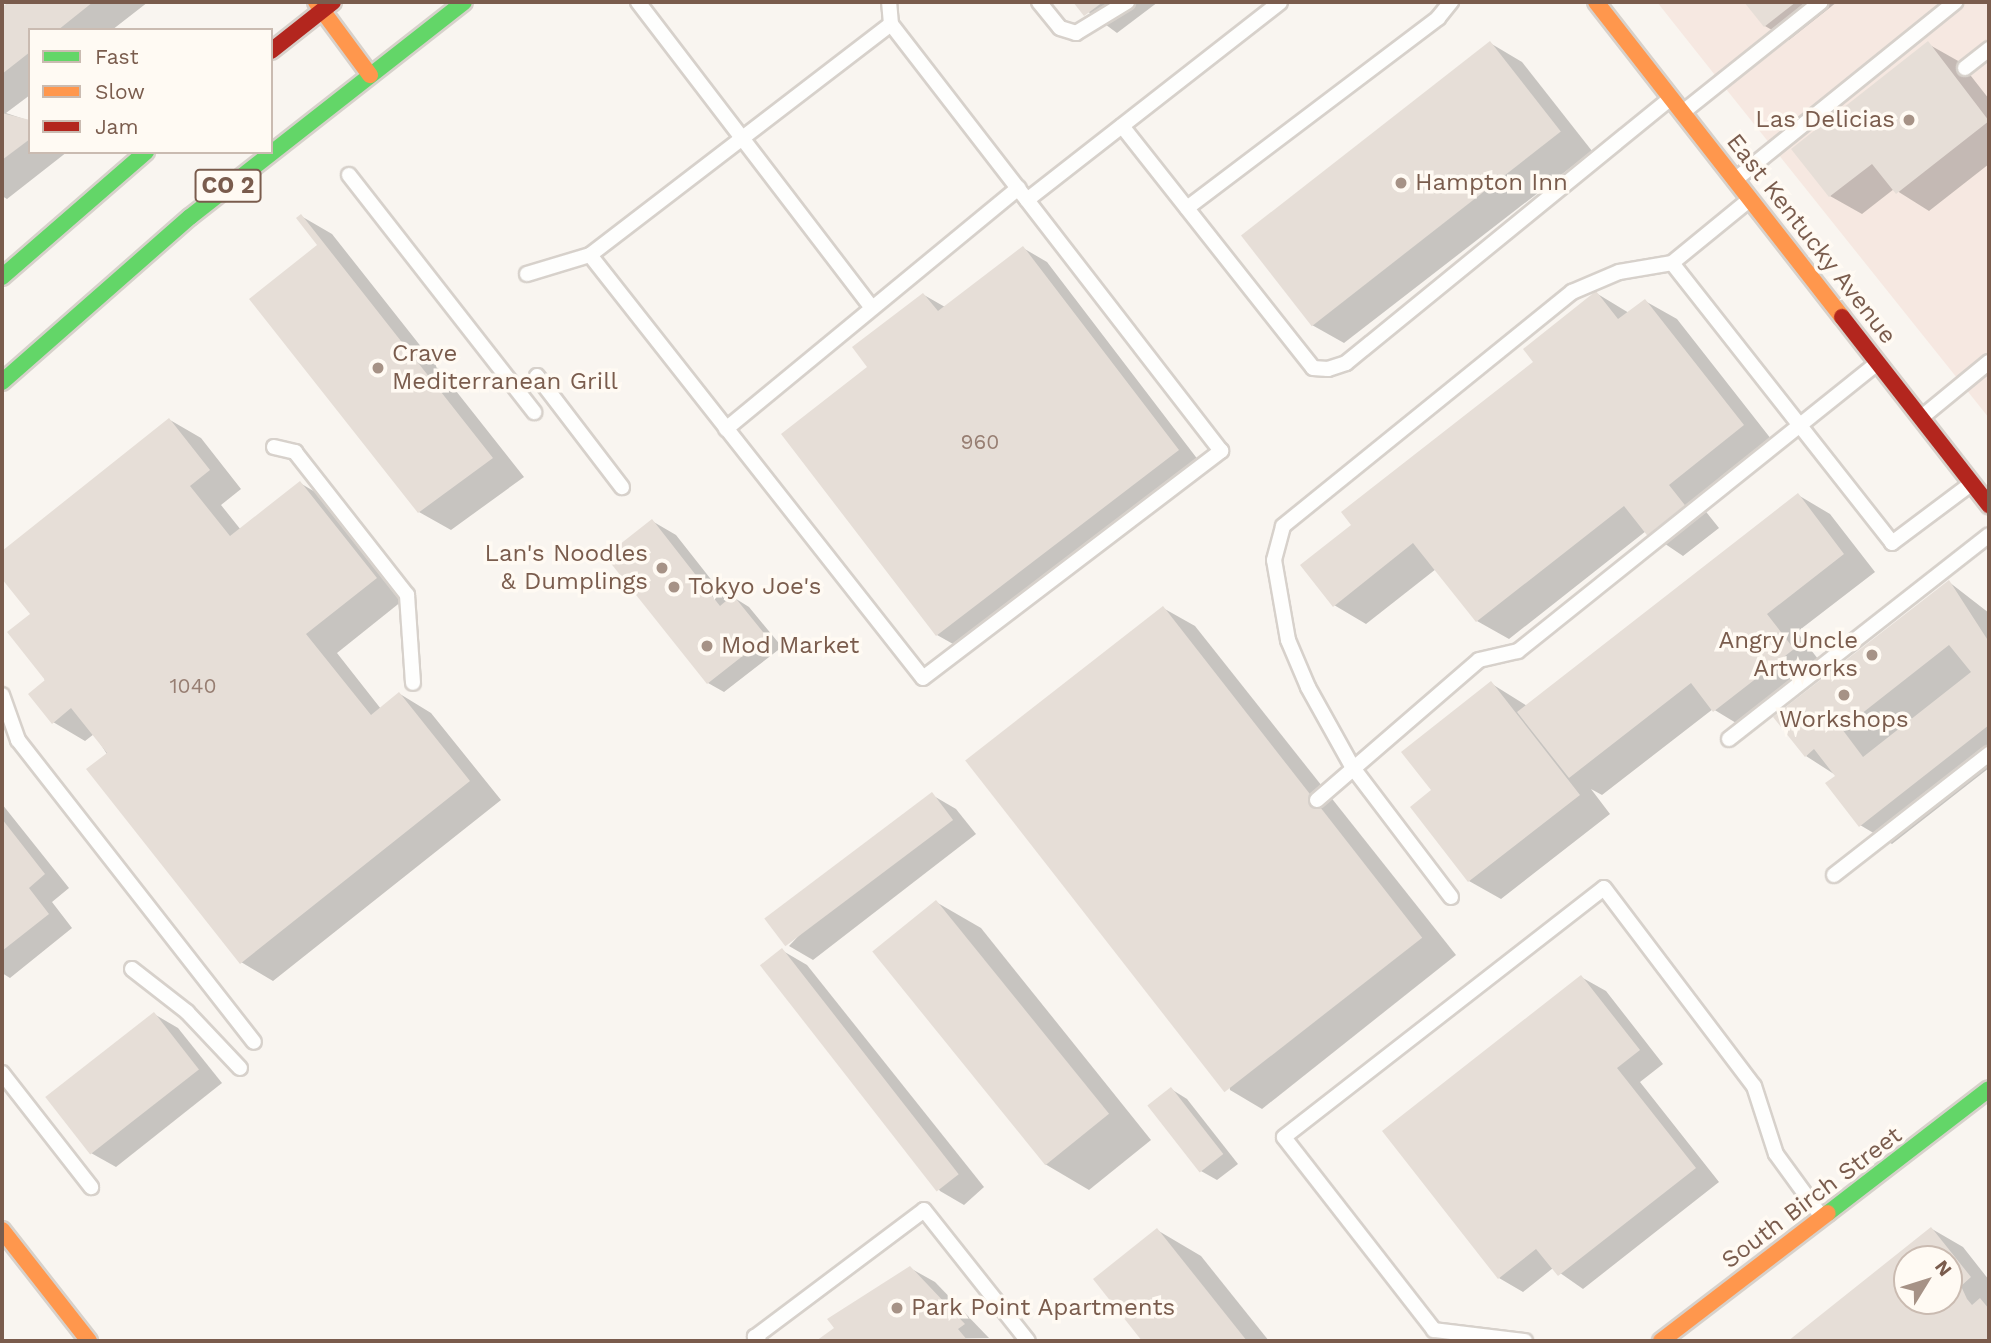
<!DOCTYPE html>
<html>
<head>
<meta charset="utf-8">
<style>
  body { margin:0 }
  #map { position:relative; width:1991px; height:1343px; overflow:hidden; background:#f9f5f0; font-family:"Work Sans",sans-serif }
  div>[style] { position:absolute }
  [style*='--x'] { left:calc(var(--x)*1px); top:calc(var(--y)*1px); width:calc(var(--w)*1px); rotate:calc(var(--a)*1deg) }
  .commercial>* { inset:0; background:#f6e8e1 }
  .shadow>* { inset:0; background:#0003 }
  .building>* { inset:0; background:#e6ded7; transform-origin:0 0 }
  .roads { filter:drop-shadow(2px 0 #d7d1cb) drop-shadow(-2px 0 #d7d1cb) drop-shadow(0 2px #d7d1cb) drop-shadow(0 -2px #d7d1cb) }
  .lane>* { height:14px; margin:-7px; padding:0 7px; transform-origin:7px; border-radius:7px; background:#fefefd }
  .fast>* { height:16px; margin:-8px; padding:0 8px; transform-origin:8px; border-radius:8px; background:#63d668 }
  .slow>* { height:16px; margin:-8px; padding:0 8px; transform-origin:8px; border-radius:8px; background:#ff974d }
  .jam>* { height:16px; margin:-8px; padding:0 8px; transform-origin:8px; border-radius:8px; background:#b3261e }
  .dots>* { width:19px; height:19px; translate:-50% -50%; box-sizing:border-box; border:4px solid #fffaf3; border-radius:50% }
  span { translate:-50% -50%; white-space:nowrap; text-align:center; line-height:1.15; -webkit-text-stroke:7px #fffaf3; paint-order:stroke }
  .number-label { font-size:21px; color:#977e72 }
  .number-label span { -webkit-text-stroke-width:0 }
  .shield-label span { padding:2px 5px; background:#fffaf3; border:2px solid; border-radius:5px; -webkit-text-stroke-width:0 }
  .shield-label { font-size:23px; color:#7a5c4d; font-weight:700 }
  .poi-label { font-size:24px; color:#7a5c4d }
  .right { translate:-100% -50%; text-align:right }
  .left { translate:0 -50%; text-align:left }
  .street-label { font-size:24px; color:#7a5c4d }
  .frame { position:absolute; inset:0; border:4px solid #7a5c4d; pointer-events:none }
  .legend { position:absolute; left:28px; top:28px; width:245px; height:126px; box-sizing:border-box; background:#fffaf3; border:2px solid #cabbb1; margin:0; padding:9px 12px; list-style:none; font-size:21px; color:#7a5c4d }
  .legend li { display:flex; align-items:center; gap:14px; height:35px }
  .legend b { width:35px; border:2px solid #cabbb1 }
  .north { position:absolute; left:1893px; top:1245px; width:70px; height:70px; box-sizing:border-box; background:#fffaf3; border:2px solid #cabbb1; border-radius:50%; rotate:52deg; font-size:19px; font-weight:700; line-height:28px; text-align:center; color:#7a5c4d }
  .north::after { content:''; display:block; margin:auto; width:24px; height:32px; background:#a69286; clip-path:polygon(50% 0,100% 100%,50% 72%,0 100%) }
</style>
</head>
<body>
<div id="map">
  <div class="commercial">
    <div style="clip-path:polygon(1657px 2px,1989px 2px,1989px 418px,1726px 89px)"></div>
  </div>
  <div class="shadow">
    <div style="clip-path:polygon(10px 2px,148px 2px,112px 30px,30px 30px,30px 95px,6px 113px,30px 121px,30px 152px,67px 152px,7px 199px,2px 196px,2px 8px)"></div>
    <div style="clip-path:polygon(1075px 2px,1158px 2px,1117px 33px)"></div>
    <div style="clip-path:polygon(1746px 2px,1837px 2px,1789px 40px,1765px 26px)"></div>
    <div style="clip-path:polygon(1490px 43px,1522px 62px,1592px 151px,1344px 343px,1312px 325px,1243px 235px)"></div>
    <div style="clip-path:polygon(1928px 44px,1960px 62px,1989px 99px,1989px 164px,1929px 211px,1894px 189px,1862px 214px,1830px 196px)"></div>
    <div style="clip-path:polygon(301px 216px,332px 234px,524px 477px,451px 530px,419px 512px,320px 245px)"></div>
    <div style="clip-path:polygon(1023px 248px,1047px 262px,1202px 465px,962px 649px,937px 635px,870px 368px,924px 295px,945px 307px)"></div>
    <div style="clip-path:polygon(1596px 293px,1629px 313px,1645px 301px,1677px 319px,1775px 444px,1699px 503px,1719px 528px,1683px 556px,1646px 531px,1509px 639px,1477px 621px,1436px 569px,1366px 624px,1334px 605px,1354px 525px,1535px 362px)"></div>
    <div style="clip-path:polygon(170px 420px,201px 438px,241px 489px,221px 505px,241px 530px,300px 483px,332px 502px,407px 597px,337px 653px,381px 709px,400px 694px,431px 713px,501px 800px,273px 981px,241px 962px,94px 734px,85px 741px,53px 722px,32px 615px,2px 576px,2px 553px)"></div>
    <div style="clip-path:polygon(1798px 495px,1830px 514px,1875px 572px,1797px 632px,1825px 668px,1746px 729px,1713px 709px,1602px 795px,1591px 789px,1610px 814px,1501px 899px,1469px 881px,1433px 791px,1492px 684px,1527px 706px)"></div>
    <div style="clip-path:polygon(652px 521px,676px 535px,728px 601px,733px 597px,749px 607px,782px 647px,724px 692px,708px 683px)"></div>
    <div style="clip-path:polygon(1949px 582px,1989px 613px,1989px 768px,1892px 844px,1860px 825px,1837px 776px,1806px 756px)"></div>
    <div style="clip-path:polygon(1163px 608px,1195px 626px,1456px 955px,1262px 1109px,1230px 1090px)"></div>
    <div style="clip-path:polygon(932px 795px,956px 809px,976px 834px,813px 960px,789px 946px)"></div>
    <div style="clip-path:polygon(2px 804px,69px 888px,52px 902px,72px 928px,10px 978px,2px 973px)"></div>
    <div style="clip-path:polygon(936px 902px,981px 928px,1151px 1140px,1089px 1190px,1045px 1164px)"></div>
    <div style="clip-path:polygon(783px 951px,807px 965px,984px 1187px,964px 1205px,940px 1191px)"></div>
    <div style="clip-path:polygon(1581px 977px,1606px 991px,1663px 1064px,1640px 1082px,1719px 1182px,1583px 1289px,1553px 1268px,1523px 1292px,1499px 1278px)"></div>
    <div style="clip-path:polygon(154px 1014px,178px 1028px,222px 1083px,116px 1167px,91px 1153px)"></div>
    <div style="clip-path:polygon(1171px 1089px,1187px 1099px,1238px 1164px,1217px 1180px,1201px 1171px)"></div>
    <div style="clip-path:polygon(evenodd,1932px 1229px,1963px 1247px,1989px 1280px,1989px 1341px,1790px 1341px,1932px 1229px,1907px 1259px,1949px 1259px,1949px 1301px,1907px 1301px,1907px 1259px)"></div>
    <div style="clip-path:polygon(1157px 1230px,1201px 1256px,1269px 1341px,1144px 1341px,1095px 1279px)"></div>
    <div style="clip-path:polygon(910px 1268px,935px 1282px,989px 1338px,819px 1341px)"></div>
  </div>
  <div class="building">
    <div style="clip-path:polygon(9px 2px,93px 2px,58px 30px,30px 30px,30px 52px,2px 74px,2px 7px)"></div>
    <div style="clip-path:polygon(1073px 2px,1103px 2px,1084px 16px)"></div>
    <div style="clip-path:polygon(1744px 2px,1796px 2px,1764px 27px)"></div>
    <div style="left:1490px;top:41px;width:115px;height:316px;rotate:52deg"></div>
    <div style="clip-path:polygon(1928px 41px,1989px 121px,1896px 194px,1872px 164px,1829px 197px,1791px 149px)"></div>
    <div style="clip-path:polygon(2px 113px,30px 120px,30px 139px,2px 160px)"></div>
    <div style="clip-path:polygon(301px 214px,493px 458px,418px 513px,249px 299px,317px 245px,296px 218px)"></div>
    <div style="clip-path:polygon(1023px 246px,1179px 450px,936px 636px,781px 434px,867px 367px,852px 347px,923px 293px,938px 311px)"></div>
    <div style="clip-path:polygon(1596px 291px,1618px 319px,1645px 299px,1744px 425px,1669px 485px,1688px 509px,1650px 539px,1624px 506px,1476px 622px,1413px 543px,1333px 607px,1300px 565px,1351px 525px,1341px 512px,1533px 362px,1523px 349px)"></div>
    <div style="clip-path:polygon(169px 418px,210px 470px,190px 486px,230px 536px,300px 481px,377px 578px,306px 634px,371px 715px,399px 692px,470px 781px,240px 964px,86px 769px,107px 753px,71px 708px,52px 724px,28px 694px,45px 680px,7px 632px,30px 614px,2px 579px,2px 551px)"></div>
    <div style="clip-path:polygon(1798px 493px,1844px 554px,1767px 614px,1794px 649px,1713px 712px,1691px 683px,1569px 778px,1517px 712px)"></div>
    <div style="clip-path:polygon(652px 519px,720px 606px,733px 595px,767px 637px,707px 684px,605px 556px)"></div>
    <div style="clip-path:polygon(evenodd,1949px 580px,1989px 642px,1989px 725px,1859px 827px,1825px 783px,1835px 776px,1814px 749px,1805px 757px,1773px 717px,1949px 580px,1949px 645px,1971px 672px,1863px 757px,1842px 729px,1949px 645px)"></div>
    <div style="left:1163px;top:606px;width:421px;height:251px;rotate:52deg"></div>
    <div style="clip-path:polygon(1491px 681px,1580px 795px,1468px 882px,1410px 807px,1431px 790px,1401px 752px)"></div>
    <div style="left:932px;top:792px;width:35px;height:210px;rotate:53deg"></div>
    <div style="clip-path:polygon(2px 819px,45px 874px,29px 888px,49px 914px,2px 951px)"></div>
    <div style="left:936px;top:900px;width:275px;height:82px;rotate:51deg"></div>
    <div style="left:782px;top:948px;width:287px;height:28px;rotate:52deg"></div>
    <div style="clip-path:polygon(1581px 975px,1640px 1050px,1617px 1068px,1696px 1168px,1558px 1276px,1536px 1249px,1498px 1279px,1382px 1131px)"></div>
    <div style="left:154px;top:1012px;width:73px;height:138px;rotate:52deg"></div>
    <div style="left:1171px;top:1087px;width:85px;height:30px;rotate:52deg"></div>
    <div style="clip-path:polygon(evenodd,1931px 1227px,1971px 1277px,1961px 1286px,1967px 1299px,1972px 1305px,1980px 1298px,1989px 1309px,1989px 1341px,1788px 1341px,1931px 1227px,1907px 1259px,1949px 1259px,1949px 1301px,1907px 1301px,1907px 1259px)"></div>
    <div style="clip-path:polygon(1157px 1228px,1247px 1341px,1142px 1341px,1093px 1279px)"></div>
    <div style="clip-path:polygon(910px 1266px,965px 1324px,958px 1329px,968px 1341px,816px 1341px,834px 1328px,827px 1319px)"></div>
  </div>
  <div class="roads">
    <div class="lane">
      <div style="--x:638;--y:2;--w:385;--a:52.6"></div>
      <div style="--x:1039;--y:2;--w:33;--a:51"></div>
      <div style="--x:1060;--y:28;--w:17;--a:17"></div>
      <div style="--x:1076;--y:33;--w:60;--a:-31.3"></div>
      <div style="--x:1965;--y:68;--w:31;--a:-38"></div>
      <div style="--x:1683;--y:112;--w:176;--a:-38.6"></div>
      <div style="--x:1122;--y:126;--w:308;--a:51.7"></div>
      <div style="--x:1313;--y:368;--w:15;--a:4"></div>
      <div style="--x:1328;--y:369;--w:19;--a:-18"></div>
      <div style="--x:1346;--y:363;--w:418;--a:-39.2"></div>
      <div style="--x:349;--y:175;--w:301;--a:52"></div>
      <div style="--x:1736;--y:179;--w:282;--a:-38.9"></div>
      <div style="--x:1027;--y:200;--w:321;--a:-38"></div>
      <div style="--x:1749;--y:200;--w:99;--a:140.7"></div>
      <div style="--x:1672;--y:263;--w:356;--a:51.8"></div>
      <div style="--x:1892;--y:543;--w:99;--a:-36.8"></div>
      <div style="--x:1187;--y:208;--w:315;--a:-37.1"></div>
      <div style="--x:1438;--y:18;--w:21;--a:-51"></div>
      <div style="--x:590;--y:255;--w:379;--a:-37.5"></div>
      <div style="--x:527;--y:274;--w:66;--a:-16.8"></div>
      <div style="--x:590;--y:255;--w:538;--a:51.79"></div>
      <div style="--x:923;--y:678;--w:375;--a:-37.3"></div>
      <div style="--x:1221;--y:451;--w:540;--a:-127.7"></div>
      <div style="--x:891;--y:24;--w:22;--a:-95"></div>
      <div style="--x:537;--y:376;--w:140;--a:52.6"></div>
      <div style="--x:1922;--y:417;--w:87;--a:-39.4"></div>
      <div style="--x:726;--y:429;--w:379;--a:-39.5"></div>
      <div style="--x:274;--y:447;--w:22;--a:13"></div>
      <div style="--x:295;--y:452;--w:182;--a:51.9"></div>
      <div style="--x:407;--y:595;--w:88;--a:86.1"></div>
      <div style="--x:2;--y:695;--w:48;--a:70.4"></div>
      <div style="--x:18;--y:740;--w:383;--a:52"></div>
      <div style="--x:1729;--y:739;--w:330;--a:-38.1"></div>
      <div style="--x:1317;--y:800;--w:214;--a:-40.8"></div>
      <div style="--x:1479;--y:660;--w:40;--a:-13"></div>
      <div style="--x:1518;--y:651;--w:459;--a:-38.7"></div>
      <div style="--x:1834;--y:875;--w:197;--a:-38"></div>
      <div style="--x:1451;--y:897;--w:162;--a:-127.2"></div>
      <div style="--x:1353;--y:768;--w:93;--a:-119.1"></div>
      <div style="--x:1308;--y:687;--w:51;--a:-113.1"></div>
      <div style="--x:1288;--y:640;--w:81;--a:-99.9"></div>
      <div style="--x:1274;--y:560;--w:35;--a:-75"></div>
      <div style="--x:1283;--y:526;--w:372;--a:-39"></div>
      <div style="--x:1572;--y:292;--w:51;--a:-23.1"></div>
      <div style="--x:1619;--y:272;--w:54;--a:-9.6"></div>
      <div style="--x:132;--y:969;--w:70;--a:38"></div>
      <div style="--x:187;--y:1012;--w:77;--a:46.6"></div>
      <div style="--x:2;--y:1073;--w:145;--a:52"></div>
      <div style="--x:759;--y:1341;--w:6;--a:-135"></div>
      <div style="--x:755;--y:1337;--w:211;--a:-36.9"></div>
      <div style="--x:924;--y:1210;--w:167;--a:51.6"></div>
      <div style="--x:1525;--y:1341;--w:92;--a:-173.1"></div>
      <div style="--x:1434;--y:1330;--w:244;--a:-127.9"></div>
      <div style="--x:1284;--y:1137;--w:405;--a:-37.9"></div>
      <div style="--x:1604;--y:888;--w:248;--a:52.9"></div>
      <div style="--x:1754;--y:1086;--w:71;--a:72.1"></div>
      <div style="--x:1776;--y:1154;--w:78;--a:53.9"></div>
    </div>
    <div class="fast">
      <div style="--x:2;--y:277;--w:191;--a:-41"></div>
      <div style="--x:2;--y:382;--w:250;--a:-41.3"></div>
      <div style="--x:190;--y:217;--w:348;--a:-38.1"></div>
      <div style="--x:1828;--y:1213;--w:203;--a:-37.6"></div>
    </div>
    <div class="slow">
      <div style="--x:316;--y:2;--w:91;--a:53.5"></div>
      <div style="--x:1596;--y:2;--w:400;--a:52"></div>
      <div style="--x:2;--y:1230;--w:141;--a:51.9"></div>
      <div style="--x:1661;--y:1341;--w:210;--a:-37.5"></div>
    </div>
    <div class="jam">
      <div style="--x:271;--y:51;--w:79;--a:-38.3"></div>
      <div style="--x:1842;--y:317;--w:239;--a:52"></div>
    </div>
  </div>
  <div class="dots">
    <div style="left:1909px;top:120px;background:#a69286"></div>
    <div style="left:1401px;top:183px;background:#a69286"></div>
    <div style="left:378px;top:368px;background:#a69286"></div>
    <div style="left:662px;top:568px;background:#a69286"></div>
    <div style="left:674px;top:587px;background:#a69286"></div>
    <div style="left:707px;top:646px;background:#a69286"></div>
    <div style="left:1872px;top:655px;background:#a69286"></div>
    <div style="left:1844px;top:695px;background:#a69286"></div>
    <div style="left:897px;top:1308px;background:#a69286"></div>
  </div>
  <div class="number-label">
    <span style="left:980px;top:442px">960</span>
    <span style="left:193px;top:686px">1040</span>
  </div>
  <div class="shield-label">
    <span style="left:228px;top:186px">CO 2</span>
  </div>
  <div class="poi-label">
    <span class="right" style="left:1895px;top:120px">Las Delicias</span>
    <span class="left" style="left:1415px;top:183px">Hampton Inn</span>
    <span class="left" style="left:392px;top:368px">Crave<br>Mediterranean Grill</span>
    <span class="right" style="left:648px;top:568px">Lan's Noodles<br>&amp; Dumplings</span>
    <span class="left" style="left:688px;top:587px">Tokyo Joe's</span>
    <span class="right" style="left:1858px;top:655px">Angry Uncle<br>Artworks</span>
    <span class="left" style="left:721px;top:646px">Mod Market</span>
    <span style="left:1844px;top:720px">Workshops</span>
    <span class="left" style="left:911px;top:1308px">Park Point Apartments</span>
  </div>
  <div class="street-label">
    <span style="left:1811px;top:239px;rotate:52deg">East Kentucky Avenue</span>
    <span style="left:1812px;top:1198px;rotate:-37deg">South Birch Street</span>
  </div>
  <div class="frame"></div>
  <ul class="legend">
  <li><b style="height:9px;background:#63d668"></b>Fast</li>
  <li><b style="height:9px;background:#ff974d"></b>Slow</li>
  <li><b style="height:9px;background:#b3261e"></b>Jam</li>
  </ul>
  <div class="north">N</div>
</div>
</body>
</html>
